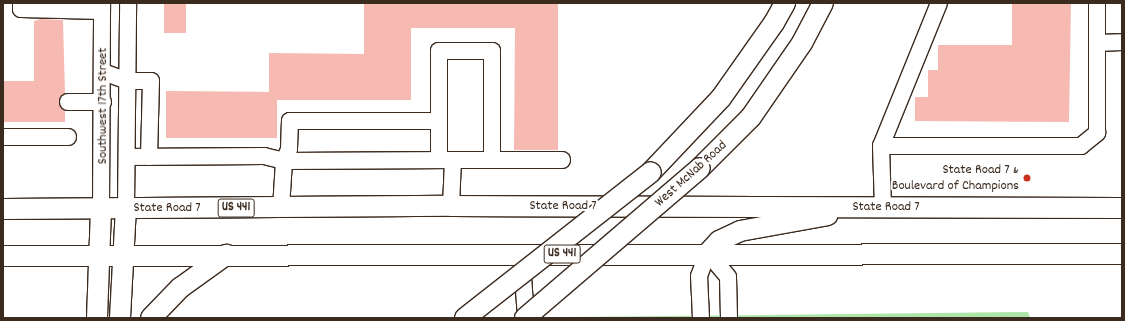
<!DOCTYPE html>
<html>
<head>
<meta charset="utf-8">
<style>
  body { margin:0 }
  #map { position:relative; width:1125px; height:321px; overflow:hidden; background:#fff; font-family:Dekko,sans-serif }
  div>[style] { position:absolute }
  [style*='--x'] { left:calc(var(--x)*1px); top:calc(var(--y)*1px); width:calc(var(--w)*1px); rotate:calc(var(--a)*1deg) }
  .green>* { inset:0; background:#ade5a9 }
  .building>* { inset:0; background:#f6bab2; transform-origin:0 0 }
  .roads { filter:drop-shadow(1px 0 #3b2a1e) drop-shadow(-1px 0 #3b2a1e) drop-shadow(0 1px #3b2a1e) drop-shadow(0 -1px #3b2a1e) }
  .minor>* { height:16px; margin:-8px; padding:0 8px; transform-origin:8px; border-radius:8px; background:#fff }
  .major>* { height:20px; margin:-10px; padding:0 10px; transform-origin:10px; border-radius:10px; background:#fff }
  .bridges { filter:drop-shadow(1px 0 #3b2a1e) drop-shadow(-1px 0 #3b2a1e) drop-shadow(0 1px #3b2a1e) drop-shadow(0 -1px #3b2a1e) }
  .major-bridge>* { height:20px; margin:-10px; padding:0 10px; transform-origin:10px; border-radius:10px; background:#fff }
  .dots>* { width:11px; height:11px; translate:-50% -50%; box-sizing:border-box; border:2px solid #fff; border-radius:50% }
  span { translate:-50% -50%; white-space:nowrap; text-align:center; line-height:1.15; -webkit-text-stroke:4px #fff; paint-order:stroke }
  .shield-label span { padding:1px 3px; background:#fff; border:1px solid; border-radius:3px; -webkit-text-stroke-width:0 }
  .shield-label { font-size:13px; color:#3b2a1e; font-weight:700 }
  .street-label { font-size:14px; color:#3b2a1e }
  .poi-label { font-size:14px; color:#3b2a1e }
  .right { translate:-100% -50%; text-align:right }
  .frame { position:absolute; inset:0; border:4px solid #3b2a1e; pointer-events:none }
</style>
</head>
<body>
<div id="map">
  <div class="green">
    <div style="clip-path:polygon(1028px 312px,1030px 318px,568px 318px,569px 317px)"></div>
  </div>
  <div class="building">
    <div style="left:164px;top:3px;width:22px;height:30px"></div>
    <div style="clip-path:polygon(364px 3px,558px 3px,558px 150px,514px 150px,515px 28px,411px 28px,411px 100px,277px 100px,277px 138px,166px 138px,166px 91px,269px 92px,269px 53px,364px 54px)"></div>
    <div style="clip-path:polygon(1012px 3px,1071px 3px,1069px 122px,915px 121px,915px 97px,928px 97px,928px 70px,938px 70px,938px 45px,1012px 45px)"></div>
    <div style="clip-path:polygon(41px 19px,63px 20px,65px 93px,59px 102px,65px 111px,65px 122px,3px 122px,3px 81px,34px 81px,34px 21px)"></div>
  </div>
  <div class="roads">
    <div class="minor">
      <div style="--x:21;--y:3;--w:6;--a:90"></div>
      <div style="--x:21;--y:9;--w:81;--a:1.4"></div>
      <div style="--x:1097;--y:3;--w:40;--a:90"></div>
      <div style="--x:1097;--y:43;--w:25;--a:-2"></div>
      <div style="--x:103;--y:72;--w:27;--a:20"></div>
      <div style="--x:128;--y:81;--w:23;--a:0"></div>
      <div style="--x:151;--y:81;--w:76;--a:91.5"></div>
      <div style="--x:68;--y:102;--w:35;--a:0"></div>
      <div style="--x:3;--y:137;--w:65;--a:0"></div>
      <div style="--x:881;--y:146;--w:200;--a:0"></div>
      <div style="--x:1081;--y:146;--w:21;--a:-39"></div>
      <div style="--x:1097;--y:133;--w:90;--a:-90"></div>
      <div style="--x:127;--y:157;--w:137;--a:-0.4"></div>
      <div style="--x:264;--y:156;--w:21;--a:14"></div>
      <div style="--x:284;--y:161;--w:169;--a:-0.3"></div>
      <div style="--x:439;--y:160;--w:109;--a:-90"></div>
      <div style="--x:439;--y:51;--w:53;--a:0"></div>
      <div style="--x:492;--y:51;--w:109;--a:90"></div>
      <div style="--x:451;--y:206;--w:46;--a:-87.5"></div>
      <div style="--x:453;--y:160;--w:109;--a:0"></div>
      <div style="--x:883;--y:207;--w:61;--a:-91.9"></div>
      <div style="--x:881;--y:146;--w:154;--a:-67.9"></div>
      <div style="--x:126;--y:208;--w:205;--a:-89.4"></div>
      <div style="--x:281;--y:208;--w:47;--a:-86.3"></div>
      <div style="--x:284;--y:161;--w:13;--a:-67"></div>
      <div style="--x:289;--y:149;--w:28;--a:-88"></div>
      <div style="--x:290;--y:121;--w:149;--a:0"></div>
      <div style="--x:101;--y:209;--w:206;--a:-89.7"></div>
      <div style="--x:522;--y:263;--w:55;--a:85.8"></div>
      <div style="--x:701;--y:318;--w:42;--a:-92.7"></div>
      <div style="--x:699;--y:276;--w:25;--a:-69"></div>
      <div style="--x:708;--y:253;--w:31;--a:50"></div>
      <div style="--x:728;--y:277;--w:41;--a:88.6"></div>
    </div>
    <div class="major">
      <div style="--x:700;--y:168;--w:72;--a:-45"></div>
      <div style="--x:751;--y:117;--w:90;--a:-55.4"></div>
      <div style="--x:802;--y:43;--w:45;--a:-62.3"></div>
      <div style="--x:651;--y:172;--w:102;--a:-46.6"></div>
      <div style="--x:721;--y:98;--w:92;--a:-54.8"></div>
      <div style="--x:774;--y:23;--w:23;--a:-61"></div>
      <div style="--x:3;--y:209;--w:448;--a:-0.4"></div>
      <div style="--x:451;--y:206;--w:671;--a:0.17"></div>
      <div style="--x:708;--y:253;--w:16;--a:-47"></div>
      <div style="--x:719;--y:241;--w:23;--a:-25"></div>
      <div style="--x:740;--y:231;--w:89;--a:-10.3"></div>
      <div style="--x:3;--y:256;--w:1119;--a:-0.1"></div>
      <div style="--x:97;--y:318;--w:109;--a:-87.9"></div>
      <div style="--x:120;--y:318;--w:110;--a:-86.9"></div>
      <div style="--x:151;--y:318;--w:42;--a:-46"></div>
      <div style="--x:180;--y:288;--w:57;--a:-35.7"></div>
    </div>
  </div>
  <div class="bridges">
    <div class="major-bridge">
      <div style="--x:465;--y:318;--w:236;--a:-38.1"></div>
      <div style="--x:525;--y:318;--w:230;--a:-40.6"></div>
    </div>
  </div>
  <div class="dots">
    <div style="left:1027px;top:178px;background:#c8321e"></div>
  </div>
  <div class="shield-label">
    <span style="left:236px;top:208px">US 441</span>
    <span style="left:562px;top:254px">US 441</span>
  </div>
  <div class="street-label">
    <span style="left:103px;top:106px;rotate:-90deg">Southwest 17th Street</span>
    <span style="left:691px;top:174px;rotate:-42deg">West McNab Road</span>
    <span style="left:563px;top:206px">State Road 7</span>
    <span style="left:886px;top:207px">State Road 7</span>
    <span style="left:167px;top:208px">State Road 7</span>
  </div>
  <div class="poi-label">
    <span class="right" style="left:1019px;top:178px">State Road 7 &amp;<br>Boulevard of Champions</span>
  </div>
  <div class="frame"></div>
</div>
</body>
</html>
